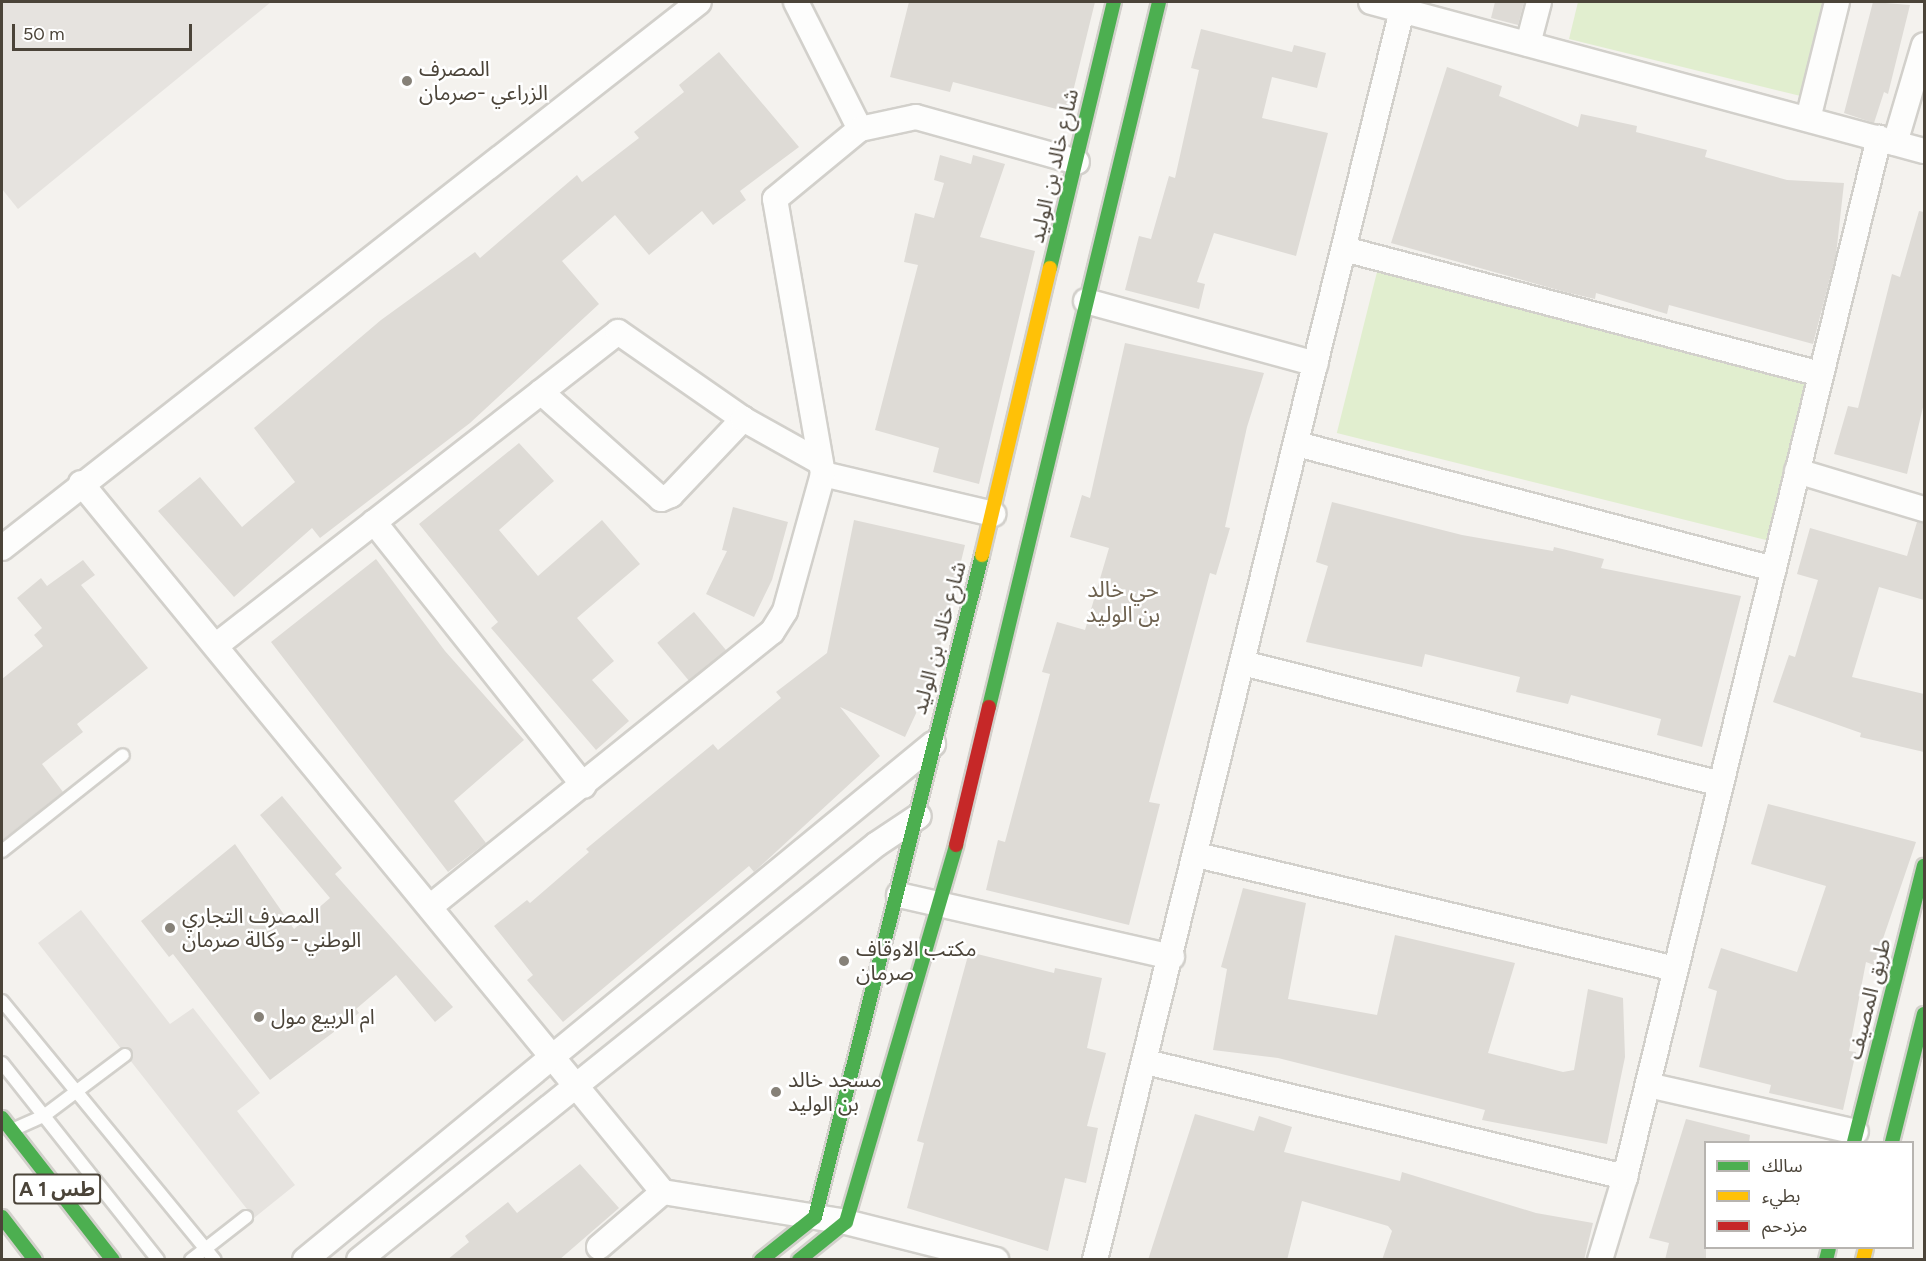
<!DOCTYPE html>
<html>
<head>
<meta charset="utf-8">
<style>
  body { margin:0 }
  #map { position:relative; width:1926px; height:1261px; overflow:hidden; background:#f4f2ee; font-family:Figtree,"Noto Sans Arabic",sans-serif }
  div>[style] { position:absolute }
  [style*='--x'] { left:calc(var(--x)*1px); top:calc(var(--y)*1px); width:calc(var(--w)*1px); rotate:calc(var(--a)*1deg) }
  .green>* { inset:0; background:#e1eecf; transform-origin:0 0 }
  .parking>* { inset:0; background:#e6e3df }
  .building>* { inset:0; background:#dedbd6; transform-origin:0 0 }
  .roads { filter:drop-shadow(2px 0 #d2d0cb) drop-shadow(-2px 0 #d2d0cb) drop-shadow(0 2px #d2d0cb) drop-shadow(0 -2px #d2d0cb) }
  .lane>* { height:12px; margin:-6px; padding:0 6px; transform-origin:6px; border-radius:6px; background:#fdfdfc }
  .street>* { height:24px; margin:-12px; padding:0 12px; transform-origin:12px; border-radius:12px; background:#fdfdfc }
  .fast>* { height:14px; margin:-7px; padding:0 7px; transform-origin:7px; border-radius:7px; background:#4caf50 }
  .slow>* { height:14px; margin:-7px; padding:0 7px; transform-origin:7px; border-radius:7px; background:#ffc107 }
  .jam>* { height:14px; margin:-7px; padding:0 7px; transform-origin:7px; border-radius:7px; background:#c62828 }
  .dots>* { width:16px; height:16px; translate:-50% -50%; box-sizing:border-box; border:3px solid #fff; border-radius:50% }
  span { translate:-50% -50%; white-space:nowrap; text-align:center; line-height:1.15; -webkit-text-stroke:5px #fff; paint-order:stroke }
  .shield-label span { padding:2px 4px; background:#fff; border:2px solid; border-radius:4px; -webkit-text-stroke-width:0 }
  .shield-label { font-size:20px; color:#4b4439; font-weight:700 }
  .poi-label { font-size:21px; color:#4b4439 }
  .left { translate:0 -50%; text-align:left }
  .street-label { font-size:21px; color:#4b4439 }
  .neighbourhood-label { font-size:22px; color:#6e6250 }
  .frame { position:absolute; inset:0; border:3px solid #4b4439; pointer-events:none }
  .legend { position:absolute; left:1704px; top:1141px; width:210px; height:108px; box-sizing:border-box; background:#fff; border:2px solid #b7b4b0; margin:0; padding:8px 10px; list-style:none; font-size:18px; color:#4b4439 }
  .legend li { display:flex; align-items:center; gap:12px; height:30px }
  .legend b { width:30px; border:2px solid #b7b4b0 }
  .scale { position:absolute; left:12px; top:24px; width:180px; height:27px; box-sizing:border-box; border:3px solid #4b4439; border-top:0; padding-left:8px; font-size:18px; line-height:21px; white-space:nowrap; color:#4b4439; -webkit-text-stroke:4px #fff; paint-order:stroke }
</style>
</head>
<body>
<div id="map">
  <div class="green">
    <div style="clip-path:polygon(1578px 2px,1837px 2px,1813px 99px,1569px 39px)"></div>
    <div style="left:1377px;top:272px;width:458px;height:166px;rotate:14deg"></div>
  </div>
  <div class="parking">
    <div style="clip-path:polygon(2px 2px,271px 2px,18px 209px,2px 189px)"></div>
    <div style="clip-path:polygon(81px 910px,170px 1024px,193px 1008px,260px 1093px,237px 1111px,295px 1185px,254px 1218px,38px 943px)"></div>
  </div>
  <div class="building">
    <div style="clip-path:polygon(909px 2px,1095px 2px,1068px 112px,953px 82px,950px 92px,890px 77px)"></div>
    <div style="clip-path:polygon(1495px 2px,1524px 2px,1518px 25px,1491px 18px)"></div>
    <div style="clip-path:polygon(1873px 2px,1910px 5px,1888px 94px,1884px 92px,1874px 123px,1844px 113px)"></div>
    <div style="clip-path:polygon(1201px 29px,1292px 52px,1294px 45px,1326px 53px,1317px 88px,1272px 77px,1262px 118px,1328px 133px,1296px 256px,1214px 233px,1197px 282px,1205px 284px,1199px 309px,1125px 290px,1139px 236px,1151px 239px,1169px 176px,1175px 178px,1199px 70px,1191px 68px)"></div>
    <div style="clip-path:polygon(719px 52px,799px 147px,740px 191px,746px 200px,713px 225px,702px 211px,649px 255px,615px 215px,562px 261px,599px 304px,470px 423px,320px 538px,312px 528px,234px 597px,158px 511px,200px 477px,242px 527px,295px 482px,254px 428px,381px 320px,475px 252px,480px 258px,577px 175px,582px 182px,639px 138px,634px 132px,684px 92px,679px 85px)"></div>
    <div style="clip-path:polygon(1447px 67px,1502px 86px,1499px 96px,1578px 127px,1581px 114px,1637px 126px,1636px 132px,1707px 150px,1705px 157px,1787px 180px,1844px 183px,1836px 255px,1813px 344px,1669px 305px,1667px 314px,1596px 293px,1595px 299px,1565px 292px,1391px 243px)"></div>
    <div style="clip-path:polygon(940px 155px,971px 164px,973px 155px,1005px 164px,980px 237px,1035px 251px,979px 484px,933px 472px,939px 448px,875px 430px,918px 265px,904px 262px,915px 213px,934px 218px,944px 183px,934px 180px)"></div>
    <div style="clip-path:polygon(1919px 211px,1924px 212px,1924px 403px,1907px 474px,1834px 454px,1848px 406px,1858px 408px,1892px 274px,1900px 277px)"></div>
    <div style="clip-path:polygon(1125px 343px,1264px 373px,1247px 427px,1225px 527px,1230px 528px,1216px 575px,1210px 573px,1149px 802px,1160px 804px,1129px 925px,986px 890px,998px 840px,1005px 842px,1050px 674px,1042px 672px,1057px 622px,1085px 630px,1109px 548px,1070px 537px,1082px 495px,1090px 498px)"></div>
    <div style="clip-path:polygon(519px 443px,554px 481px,499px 530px,538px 576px,602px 520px,640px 564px,577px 618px,614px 661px,592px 680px,629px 721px,596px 750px,491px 628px,498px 622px,419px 524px)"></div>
    <div style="clip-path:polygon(1332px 502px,1462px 535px,1553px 551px,1554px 547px,1604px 559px,1601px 568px,1741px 596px,1702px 747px,1657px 735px,1661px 719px,1571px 695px,1568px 704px,1516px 692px,1520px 677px,1425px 654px,1422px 667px,1306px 642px,1328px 566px,1316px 562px)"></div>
    <div style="clip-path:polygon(733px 507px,788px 522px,772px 580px,754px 617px,706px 594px,727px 551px,722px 550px)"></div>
    <div style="clip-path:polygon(854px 520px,965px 545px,933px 677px,905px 737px,840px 707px,880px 756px,754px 872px,749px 866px,563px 1022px,527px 980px,533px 975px,494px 926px,527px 900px,530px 903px,589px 852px,586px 849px,713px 744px,718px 750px,781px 698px,776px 692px,827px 653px)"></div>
    <div style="clip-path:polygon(1917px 522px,1924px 523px,1924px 600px,1879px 587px,1852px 677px,1924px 694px,1924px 752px,1860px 737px,1861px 733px,1773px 702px,1789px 655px,1795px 657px,1818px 580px,1797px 574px,1810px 528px,1907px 556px)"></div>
    <div style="clip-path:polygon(376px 559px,445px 651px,524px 740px,454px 801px,486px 843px,448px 872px,271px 642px)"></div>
    <div style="clip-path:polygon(83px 560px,95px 575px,81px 585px,148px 668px,77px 724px,83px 732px,42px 764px,63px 792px,2px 840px,2px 679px,43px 646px,34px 635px,42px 628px,17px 598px,41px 578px,47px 586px)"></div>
    <div style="left:694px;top:612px;width:50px;height:48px;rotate:50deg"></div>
    <div style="clip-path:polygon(282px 796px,342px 868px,335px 874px,453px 1007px,435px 1022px,396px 975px,356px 1009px,359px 1013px,270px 1080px,173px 954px,169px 957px,141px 921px,235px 844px,294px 929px,330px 898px,260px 815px)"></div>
    <div style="clip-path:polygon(1768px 804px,1916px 842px,1874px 965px,1866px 962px,1849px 1051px,1856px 1052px,1843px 1110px,1769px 1093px,1771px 1085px,1699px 1067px,1717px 991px,1708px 988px,1721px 948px,1797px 972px,1826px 886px,1751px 864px)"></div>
    <div style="clip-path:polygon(1243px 888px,1306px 903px,1288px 999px,1377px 1015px,1395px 935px,1515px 963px,1488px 1053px,1563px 1072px,1574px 1070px,1588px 989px,1623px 998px,1625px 1057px,1607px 1144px,1482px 1120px,1485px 1110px,1278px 1058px,1213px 1050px,1227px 969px,1221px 967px)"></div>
    <div style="clip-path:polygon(969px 952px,1054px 973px,1055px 968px,1102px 978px,1087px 1048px,1106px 1053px,1087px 1126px,1098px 1128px,1086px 1183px,1065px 1178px,1048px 1251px,907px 1208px,924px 1143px,917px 1141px)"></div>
    <div style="clip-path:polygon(1195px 1114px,1254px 1131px,1259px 1116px,1292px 1127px,1284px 1152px,1400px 1181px,1402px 1172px,1536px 1213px,1593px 1223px,1584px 1260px,1382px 1260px,1392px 1231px,1388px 1226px,1302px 1201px,1287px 1260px,1148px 1260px)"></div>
    <div style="clip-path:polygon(1686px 1119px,1750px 1135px,1749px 1143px,1706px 1143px,1706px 1260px,1665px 1260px,1669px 1243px,1649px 1238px)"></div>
    <div style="clip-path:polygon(580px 1164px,619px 1208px,559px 1260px,447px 1260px,469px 1242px,465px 1236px,508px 1202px,517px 1213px)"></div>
  </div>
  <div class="roads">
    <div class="lane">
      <div style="--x:2;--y:851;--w:154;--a:-38.4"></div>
      <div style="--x:2;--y:1001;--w:335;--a:50.6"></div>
      <div style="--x:2;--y:1063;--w:251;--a:51.6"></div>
      <div style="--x:12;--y:1130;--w:36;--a:-24"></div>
      <div style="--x:45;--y:1115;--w:100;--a:-36.9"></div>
      <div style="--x:191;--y:1260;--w:70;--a:-38"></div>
    </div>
    <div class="street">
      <div style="--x:796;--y:2;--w:142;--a:63.3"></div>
      <div style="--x:1371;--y:2;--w:573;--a:15.08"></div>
      <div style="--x:1528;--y:44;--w:43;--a:-75.3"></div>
      <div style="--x:1808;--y:119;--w:121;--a:-76.1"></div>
      <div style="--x:1895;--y:143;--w:102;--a:-73.5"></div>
      <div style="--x:1344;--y:249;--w:493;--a:14.7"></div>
      <div style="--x:1086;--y:301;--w:238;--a:15.3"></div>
      <div style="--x:541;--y:392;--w:161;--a:41.7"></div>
      <div style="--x:661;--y:499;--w:11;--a:-22"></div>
      <div style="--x:671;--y:495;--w:105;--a:-46.5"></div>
      <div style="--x:1297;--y:444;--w:493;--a:14.7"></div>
      <div style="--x:1797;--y:471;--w:133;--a:16.7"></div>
      <div style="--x:823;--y:474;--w:175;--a:13.2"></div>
      <div style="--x:81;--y:483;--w:917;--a:50.62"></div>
      <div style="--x:663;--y:1192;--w:185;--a:9.3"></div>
      <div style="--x:846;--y:1222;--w:155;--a:14.2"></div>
      <div style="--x:374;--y:522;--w:337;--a:51.5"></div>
      <div style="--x:2;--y:548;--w:885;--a:-38.07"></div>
      <div style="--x:218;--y:644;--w:507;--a:-37.95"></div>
      <div style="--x:618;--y:332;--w:152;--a:34.8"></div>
      <div style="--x:743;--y:419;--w:88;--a:29.2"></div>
      <div style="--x:1243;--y:663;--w:493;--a:14.2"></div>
      <div style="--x:1197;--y:855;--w:492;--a:13.4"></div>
      <div style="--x:899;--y:895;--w:280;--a:12.8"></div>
      <div style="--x:431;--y:906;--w:437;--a:-38.8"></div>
      <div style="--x:772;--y:632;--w:25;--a:-58"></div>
      <div style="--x:785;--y:611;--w:142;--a:-74.5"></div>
      <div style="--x:823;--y:474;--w:279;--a:-99.9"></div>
      <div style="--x:775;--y:199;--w:110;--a:-39.5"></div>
      <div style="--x:860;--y:129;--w:57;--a:-12.1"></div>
      <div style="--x:916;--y:117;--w:167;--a:15.6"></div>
      <div style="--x:1146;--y:1062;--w:493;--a:13.5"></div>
      <div style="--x:1648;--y:1085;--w:213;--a:12.7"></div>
      <div style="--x:599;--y:1247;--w:84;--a:-40.7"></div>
      <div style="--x:305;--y:1260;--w:813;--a:-39.41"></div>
      <div style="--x:359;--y:1260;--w:664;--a:-38.77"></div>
      <div style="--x:877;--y:844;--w:50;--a:-33.7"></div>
      <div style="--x:1095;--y:1260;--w:1287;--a:-76.2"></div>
      <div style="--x:1600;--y:1260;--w:87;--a:-73.2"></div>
      <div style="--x:1625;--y:1177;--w:1070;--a:-76.26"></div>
    </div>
    <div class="fast">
      <div style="--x:1050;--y:268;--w:274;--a:-76.5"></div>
      <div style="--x:989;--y:707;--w:725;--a:-76.44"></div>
      <div style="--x:2;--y:1118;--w:180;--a:52"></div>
      <div style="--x:1854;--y:1142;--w:285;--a:-75.8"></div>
      <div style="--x:1892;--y:1142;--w:132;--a:-76"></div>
      <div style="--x:2;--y:1217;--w:54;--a:52.5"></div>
      <div style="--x:761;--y:1260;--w:69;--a:-38.5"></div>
      <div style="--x:815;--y:1217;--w:683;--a:-75.84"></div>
      <div style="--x:799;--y:1260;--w:60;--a:-39"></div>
      <div style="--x:846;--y:1222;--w:393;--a:-73.7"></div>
      <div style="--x:1826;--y:1260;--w:12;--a:-76"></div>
    </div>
    <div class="slow">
      <div style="--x:982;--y:555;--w:295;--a:-76.7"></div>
      <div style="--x:1863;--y:1260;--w:12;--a:-76"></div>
    </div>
    <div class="jam">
      <div style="--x:956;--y:845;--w:142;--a:-76.6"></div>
    </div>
  </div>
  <div class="dots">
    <div style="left:407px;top:81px;background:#868178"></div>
    <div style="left:170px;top:928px;background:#868178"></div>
    <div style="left:844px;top:961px;background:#868178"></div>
    <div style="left:259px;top:1017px;background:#868178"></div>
    <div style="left:776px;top:1092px;background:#868178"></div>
  </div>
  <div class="shield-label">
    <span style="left:57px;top:1189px">A 1 طس</span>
  </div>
  <div class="poi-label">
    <span class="left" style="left:419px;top:81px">المصرف<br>الزراعي -صرمان</span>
    <span class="left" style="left:182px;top:928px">المصرف التجاري<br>الوطني - وكالة صرمان</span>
    <span class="left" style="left:856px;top:961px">مكتب الاوقاف<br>صرمان</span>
    <span class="left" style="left:271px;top:1017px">ام الربيع مول</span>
    <span class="left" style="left:788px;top:1092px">مسجد خالد<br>بن الوليد</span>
  </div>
  <div class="street-label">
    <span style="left:1054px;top:166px;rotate:-77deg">شارع خالد بن الوليد</span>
    <span style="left:939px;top:638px;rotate:-75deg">شارع خالد بن الوليد</span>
    <span style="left:1869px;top:999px;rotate:-76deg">طريق المصيف</span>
  </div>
  <div class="neighbourhood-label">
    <span style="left:1123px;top:602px">حي خالد<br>بن الوليد</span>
  </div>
  <div class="frame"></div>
  <ul class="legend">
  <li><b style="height:8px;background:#4caf50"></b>سالك</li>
  <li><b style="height:8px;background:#ffc107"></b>بطيء</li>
  <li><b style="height:8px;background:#c62828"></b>مزدحم</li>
  </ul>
  <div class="scale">50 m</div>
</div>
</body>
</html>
